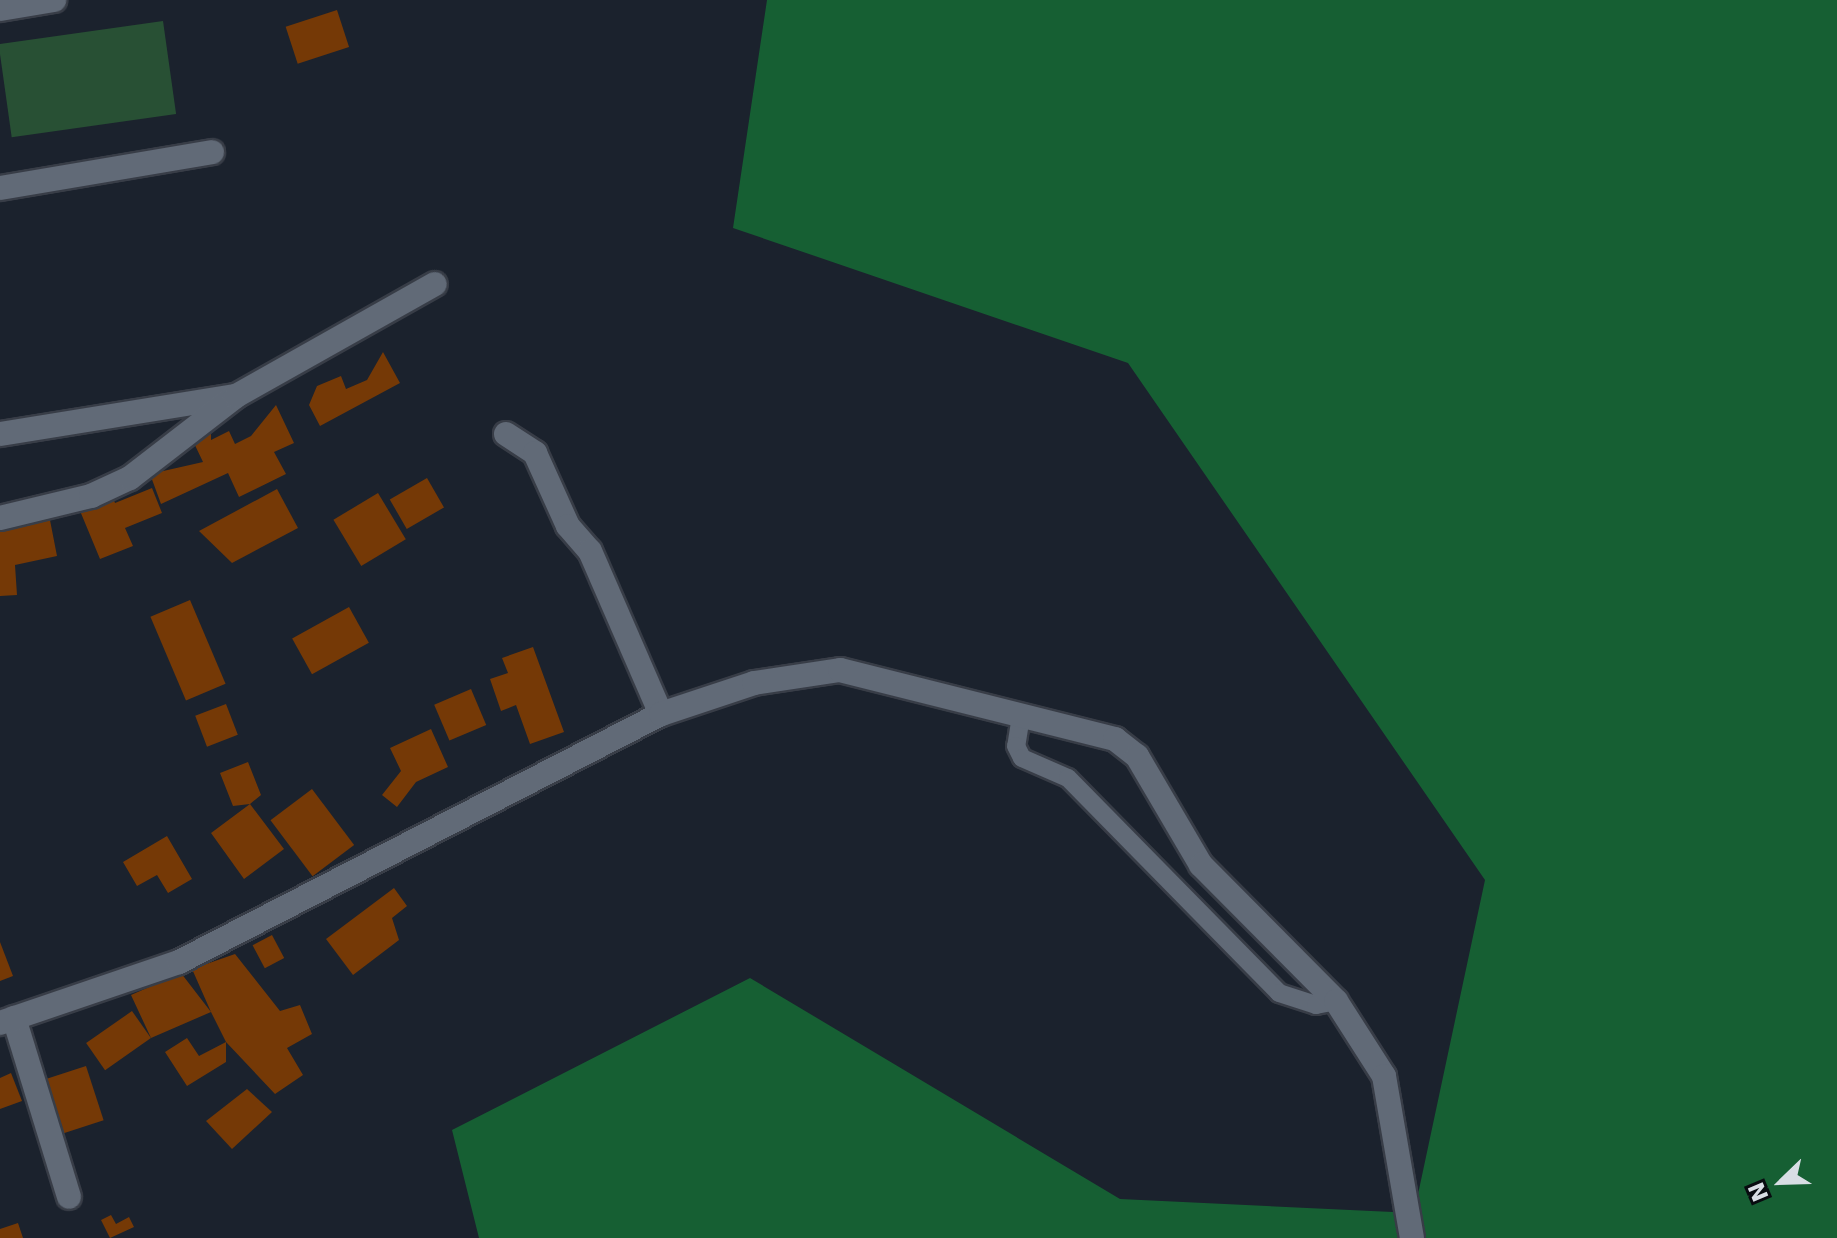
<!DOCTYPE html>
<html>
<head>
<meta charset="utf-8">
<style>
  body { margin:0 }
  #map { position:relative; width:1837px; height:1238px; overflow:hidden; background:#1b222d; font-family:"DejaVu Sans",sans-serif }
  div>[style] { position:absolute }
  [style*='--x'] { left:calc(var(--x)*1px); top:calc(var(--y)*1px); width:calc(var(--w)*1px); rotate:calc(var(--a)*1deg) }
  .green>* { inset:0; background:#285034; transform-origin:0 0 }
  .forest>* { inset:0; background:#165f33 }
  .building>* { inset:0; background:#753906; transform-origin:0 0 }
  .roads { filter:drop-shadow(2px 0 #383d47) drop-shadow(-2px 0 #383d47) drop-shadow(0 2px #383d47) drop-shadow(0 -2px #383d47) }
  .lane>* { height:18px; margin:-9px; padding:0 9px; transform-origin:9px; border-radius:9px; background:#616a77 }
  .street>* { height:24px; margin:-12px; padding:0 12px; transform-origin:12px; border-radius:12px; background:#616a77 }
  span { translate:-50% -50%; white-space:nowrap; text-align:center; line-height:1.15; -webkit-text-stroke:6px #080b10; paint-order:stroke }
  .north { position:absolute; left:1741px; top:1142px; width:80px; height:80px; -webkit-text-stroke:6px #080b10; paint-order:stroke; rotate:247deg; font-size:22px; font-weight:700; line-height:32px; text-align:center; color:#d8dde4 }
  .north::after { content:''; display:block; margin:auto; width:28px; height:36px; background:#d8dde4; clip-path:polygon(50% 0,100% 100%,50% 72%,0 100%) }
</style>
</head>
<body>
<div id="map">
  <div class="green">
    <div style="left:163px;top:21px;width:94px;height:166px;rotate:82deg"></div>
  </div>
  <div class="forest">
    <div style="clip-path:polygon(767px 0,1837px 0,1837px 1238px,479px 1238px,452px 1130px,750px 978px,1120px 1199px,1414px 1213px,1485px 880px,1128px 363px,733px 228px)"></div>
  </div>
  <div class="building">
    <div style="left:337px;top:10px;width:39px;height:54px;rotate:72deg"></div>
    <div style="clip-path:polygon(383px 352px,400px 383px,320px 426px,309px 405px,317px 386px,341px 376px,346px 389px,367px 380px)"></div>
    <div style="clip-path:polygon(276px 405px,294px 443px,274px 452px,286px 474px,239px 497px,228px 473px,161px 504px,150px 474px,203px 462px,192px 439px,211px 431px,211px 440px,229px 431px,235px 444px,251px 436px)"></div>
    <div style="left:427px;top:478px;width:34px;height:43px;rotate:60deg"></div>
    <div style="clip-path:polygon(152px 488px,162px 513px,125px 528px,133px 546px,100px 559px,78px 506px,111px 493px,115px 503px)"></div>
    <div style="clip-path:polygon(277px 489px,298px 528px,232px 563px,199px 531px)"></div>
    <div style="left:378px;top:493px;width:54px;height:52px;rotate:59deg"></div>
    <div style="clip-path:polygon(49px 515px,57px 556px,15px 565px,17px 595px,0 596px,0 525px)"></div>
    <div style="left:190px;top:600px;width:91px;height:43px;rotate:67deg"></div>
    <div style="left:349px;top:607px;width:41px;height:65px;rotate:61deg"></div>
    <div style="clip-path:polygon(533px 647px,564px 732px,530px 744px,516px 705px,501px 711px,490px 679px,508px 673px,502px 658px)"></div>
    <div style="left:471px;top:689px;width:39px;height:40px;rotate:67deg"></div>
    <div style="left:226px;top:704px;width:33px;height:33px;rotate:69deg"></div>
    <div style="clip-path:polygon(431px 729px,448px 767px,416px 782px,397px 807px,382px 795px,401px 771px,390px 748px)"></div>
    <div style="clip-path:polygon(248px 762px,261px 795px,250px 804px,284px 849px,244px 879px,211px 833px,250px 804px,233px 806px,220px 773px)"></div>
    <div style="left:312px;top:789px;width:70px;height:52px;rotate:53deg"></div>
    <div style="clip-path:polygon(167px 836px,192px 879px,168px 893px,157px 875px,137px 886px,123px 862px)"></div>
    <div style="clip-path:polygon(394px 888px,407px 906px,392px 918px,399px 940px,353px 975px,326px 939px)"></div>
    <div style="left:272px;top:935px;width:26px;height:22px;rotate:62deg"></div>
    <div style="clip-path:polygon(0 942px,13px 976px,0 981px)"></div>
    <div style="clip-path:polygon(235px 954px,280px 1011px,300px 1005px,312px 1034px,287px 1048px,303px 1075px,275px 1094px,226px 1042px,226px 1062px,187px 1086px,165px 1052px,187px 1038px,199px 1056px,226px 1042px,211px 1012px,151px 1038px,131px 995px,181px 973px,211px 1012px,192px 969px)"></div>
    <div style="left:132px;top:1011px;width:33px;height:56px;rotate:55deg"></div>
    <div style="left:86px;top:1066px;width:57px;height:42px;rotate:72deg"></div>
    <div style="clip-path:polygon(11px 1073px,22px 1101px,0 1109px,0 1078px)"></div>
    <div style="clip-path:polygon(247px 1089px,272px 1112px,232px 1149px,206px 1121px)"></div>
    <div style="clip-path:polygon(111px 1215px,116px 1224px,129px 1217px,134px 1227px,110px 1238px,101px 1220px)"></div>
    <div style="clip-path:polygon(18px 1223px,23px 1238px,0 1238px,0 1229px)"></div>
  </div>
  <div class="roads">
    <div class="lane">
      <div style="--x:1021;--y:716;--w:30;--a:99"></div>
      <div style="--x:1016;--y:746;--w:13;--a:63"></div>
      <div style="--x:1022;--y:758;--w:50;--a:23.5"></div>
      <div style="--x:1068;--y:778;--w:301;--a:45.5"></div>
      <div style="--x:1279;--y:993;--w:39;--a:18"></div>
      <div style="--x:1316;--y:1005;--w:20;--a:-11"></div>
    </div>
    <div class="street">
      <div style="--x:0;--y:9;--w:55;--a:-9.5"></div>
      <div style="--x:0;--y:188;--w:215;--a:-9.6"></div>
      <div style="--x:0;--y:434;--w:238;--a:-9.2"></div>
      <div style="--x:506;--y:434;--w:35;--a:33"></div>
      <div style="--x:535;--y:453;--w:80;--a:65.7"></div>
      <div style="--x:568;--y:526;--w:33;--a:49"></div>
      <div style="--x:590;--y:551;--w:178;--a:66.5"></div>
      <div style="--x:0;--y:518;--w:94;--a:-13.6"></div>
      <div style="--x:91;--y:496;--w:43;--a:-24.8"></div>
      <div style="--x:130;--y:478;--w:134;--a:-37.7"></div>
      <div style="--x:236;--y:396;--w:228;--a:-29.4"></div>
      <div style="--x:14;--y:1018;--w:187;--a:72.9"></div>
      <div style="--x:0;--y:1023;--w:189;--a:-18.8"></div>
      <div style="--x:179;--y:962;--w:542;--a:-27.23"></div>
      <div style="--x:661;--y:714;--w:98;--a:-18.4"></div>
      <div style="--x:754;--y:683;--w:87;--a:-8.6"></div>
      <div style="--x:840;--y:670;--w:284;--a:14.1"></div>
      <div style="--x:1115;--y:739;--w:28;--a:38"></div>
      <div style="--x:1137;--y:756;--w:126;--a:59.6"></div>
      <div style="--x:1201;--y:865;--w:192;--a:45.2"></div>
      <div style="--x:1336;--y:1001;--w:89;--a:57.4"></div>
      <div style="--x:1384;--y:1076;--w:164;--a:80.2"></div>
    </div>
  </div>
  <div class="north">N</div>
</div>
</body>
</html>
